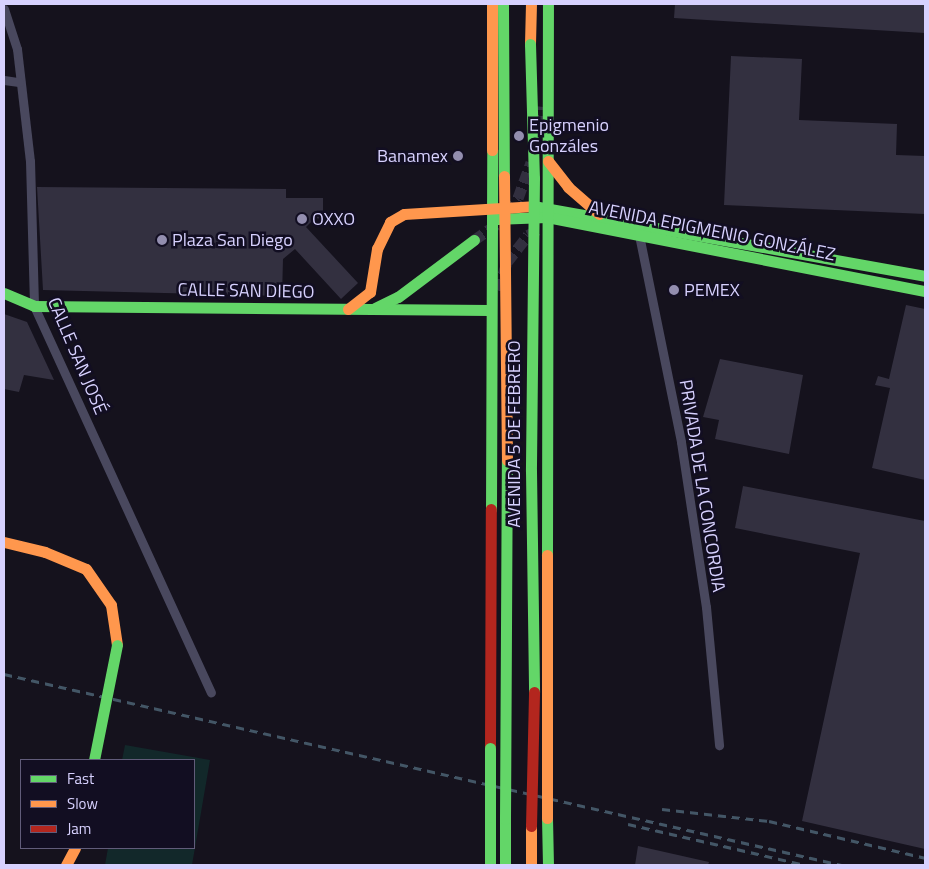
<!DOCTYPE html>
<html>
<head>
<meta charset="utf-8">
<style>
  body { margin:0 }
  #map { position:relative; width:929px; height:869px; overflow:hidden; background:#15121d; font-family:"Titillium Web",sans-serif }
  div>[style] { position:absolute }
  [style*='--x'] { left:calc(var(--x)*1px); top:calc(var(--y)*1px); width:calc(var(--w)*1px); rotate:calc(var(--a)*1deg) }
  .green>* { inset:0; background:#12282a }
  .building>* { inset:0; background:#333040 }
  .secondary-tunnel>* { height:11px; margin-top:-5.5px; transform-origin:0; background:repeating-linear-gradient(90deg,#322f3f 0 11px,transparent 0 16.5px) }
  .street>* { height:9px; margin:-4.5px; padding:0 4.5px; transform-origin:4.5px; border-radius:4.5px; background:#49485e }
  .fast>* { height:11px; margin:-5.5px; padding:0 5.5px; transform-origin:5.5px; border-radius:5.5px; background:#63d668 }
  .slow>* { height:11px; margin:-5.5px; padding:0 5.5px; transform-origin:5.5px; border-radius:5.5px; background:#ff974d }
  .jam>* { height:11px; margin:-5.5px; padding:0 5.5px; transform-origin:5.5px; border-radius:5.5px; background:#b3261e }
  .rail>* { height:3px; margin-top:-1.5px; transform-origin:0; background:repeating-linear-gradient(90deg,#435666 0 8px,transparent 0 14px) }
  .fast-bridge>* { height:11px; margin:-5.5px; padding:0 5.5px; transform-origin:5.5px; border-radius:5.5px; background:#63d668 }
  .slow-bridge>* { height:11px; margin:-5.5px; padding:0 5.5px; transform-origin:5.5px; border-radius:5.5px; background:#ff974d }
  .jam-bridge>* { height:11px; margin:-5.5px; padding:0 5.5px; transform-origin:5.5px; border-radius:5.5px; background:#b3261e }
  .dots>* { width:14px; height:14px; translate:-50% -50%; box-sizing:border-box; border:2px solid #120e22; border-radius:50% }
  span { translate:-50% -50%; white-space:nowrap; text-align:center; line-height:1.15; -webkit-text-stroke:5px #120e22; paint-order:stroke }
  .poi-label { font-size:18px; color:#d7d1fe }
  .left { translate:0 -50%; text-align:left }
  .right { translate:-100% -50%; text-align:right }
  .street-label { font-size:18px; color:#d7d1fe }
  .frame { position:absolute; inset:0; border:5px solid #d7d1fe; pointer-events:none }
  .legend { position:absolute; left:20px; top:759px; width:175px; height:90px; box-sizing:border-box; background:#120e22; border:1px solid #615c7a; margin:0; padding:6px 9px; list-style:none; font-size:15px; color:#d7d1fe }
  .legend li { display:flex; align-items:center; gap:10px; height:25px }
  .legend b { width:25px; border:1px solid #615c7a }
</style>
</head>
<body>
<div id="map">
  <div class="green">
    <div style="clip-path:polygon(125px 745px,210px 760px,192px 865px,105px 865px,108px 848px,194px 848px,194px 760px,122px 760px)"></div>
  </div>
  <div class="building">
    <div style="clip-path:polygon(675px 4px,925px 4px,925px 33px,674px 18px)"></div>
    <div style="clip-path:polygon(731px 56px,802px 59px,799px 120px,897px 124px,896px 155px,925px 156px,925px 214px,724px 205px)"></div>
    <div style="clip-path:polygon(37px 187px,286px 189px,286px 198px,323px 198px,323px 219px,315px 218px,306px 227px,358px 283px,341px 299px,295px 249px,283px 259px,282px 296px,43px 290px)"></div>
    <div style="clip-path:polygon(906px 305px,925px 309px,925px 480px,872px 468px,890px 388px,875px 385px,878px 376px,889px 379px)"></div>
    <div style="clip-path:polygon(4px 314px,27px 322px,54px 380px,24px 375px,19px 392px,4px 389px)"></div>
    <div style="clip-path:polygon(720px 359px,803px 375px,789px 454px,715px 439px,719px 420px,703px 417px)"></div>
    <div style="clip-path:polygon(743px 486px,925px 521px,925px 849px,802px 821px,860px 553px,735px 528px)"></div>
    <div style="clip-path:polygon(638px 846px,709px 862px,708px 865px,635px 865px)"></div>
  </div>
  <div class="secondary-tunnel">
    <div style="--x:538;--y:126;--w:20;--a:-84"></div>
    <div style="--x:507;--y:212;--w:18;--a:-52"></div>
    <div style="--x:518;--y:198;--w:38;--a:-70"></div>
    <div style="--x:474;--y:240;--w:28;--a:-35"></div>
    <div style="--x:498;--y:290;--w:29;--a:-72"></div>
    <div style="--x:507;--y:262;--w:34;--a:-52"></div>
    <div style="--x:528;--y:235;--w:13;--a:-29"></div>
  </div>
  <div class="street">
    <div style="--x:4;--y:9;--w:42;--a:72"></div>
    <div style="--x:17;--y:49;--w:113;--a:83.4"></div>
    <div style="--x:30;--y:161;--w:145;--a:88.4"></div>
    <div style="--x:34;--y:306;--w:425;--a:65.4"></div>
    <div style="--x:4;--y:80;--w:15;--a:8"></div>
    <div style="--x:639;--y:235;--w:211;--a:78.5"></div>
    <div style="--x:681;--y:442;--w:167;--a:81.4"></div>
    <div style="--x:706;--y:607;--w:139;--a:84.6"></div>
  </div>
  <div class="fast">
    <div style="--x:503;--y:4;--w:172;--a:89.7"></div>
    <div style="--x:533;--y:206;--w:398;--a:10.1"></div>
    <div style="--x:497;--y:219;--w:50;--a:-2.3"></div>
    <div style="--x:547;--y:217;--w:385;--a:11.1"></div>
    <div style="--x:4;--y:293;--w:33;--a:23"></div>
    <div style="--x:34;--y:306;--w:456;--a:0.5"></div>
    <div style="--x:375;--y:308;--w:25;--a:-26"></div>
    <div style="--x:398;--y:297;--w:95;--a:-36.9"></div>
    <div style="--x:491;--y:509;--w:359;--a:-89.8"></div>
    <div style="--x:547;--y:555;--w:551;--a:-89.9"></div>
    <div style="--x:490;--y:817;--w:48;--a:90"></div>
    <div style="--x:547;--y:818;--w:47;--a:88.8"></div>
    <div style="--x:505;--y:819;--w:46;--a:90"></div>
  </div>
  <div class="slow">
    <div style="--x:530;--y:44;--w:40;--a:-88.6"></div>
    <div style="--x:492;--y:150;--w:146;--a:-90"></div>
    <div style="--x:548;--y:161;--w:33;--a:52"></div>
    <div style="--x:568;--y:187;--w:41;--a:41.1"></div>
    <div style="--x:348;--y:309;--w:28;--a:-38"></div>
    <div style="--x:370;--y:292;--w:44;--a:-80.8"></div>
    <div style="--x:377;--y:249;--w:30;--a:-64"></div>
    <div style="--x:390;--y:222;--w:16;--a:-30"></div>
    <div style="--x:404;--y:214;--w:129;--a:-3.5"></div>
    <div style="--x:4;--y:542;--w:42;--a:13.7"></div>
    <div style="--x:45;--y:552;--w:44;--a:22.5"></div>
    <div style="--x:86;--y:569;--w:44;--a:55.2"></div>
    <div style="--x:111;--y:605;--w:40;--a:81.5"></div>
    <div style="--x:547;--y:758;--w:203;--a:-90"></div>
    <div style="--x:531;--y:826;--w:39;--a:90"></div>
    <div style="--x:66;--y:865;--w:19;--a:-62"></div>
  </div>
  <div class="jam">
    <div style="--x:490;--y:748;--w:239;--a:-89.8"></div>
  </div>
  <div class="rail">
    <div style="--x:4;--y:674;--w:859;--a:12.85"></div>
    <div style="--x:662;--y:809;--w:108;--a:6.4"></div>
    <div style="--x:769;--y:821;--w:160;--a:13.3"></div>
    <div style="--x:628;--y:824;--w:183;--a:13"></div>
  </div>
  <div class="fast-bridge">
    <div style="--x:530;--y:44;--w:134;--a:88.3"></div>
    <div style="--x:534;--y:178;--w:293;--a:90.6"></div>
    <div style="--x:531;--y:471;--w:221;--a:89.2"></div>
    <div style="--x:490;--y:748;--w:69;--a:90"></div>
    <div style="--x:94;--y:760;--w:117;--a:-78.7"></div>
    <div style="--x:505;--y:819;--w:359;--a:-89.7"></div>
  </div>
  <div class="slow-bridge">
    <div style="--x:504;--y:176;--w:284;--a:89.4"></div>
    <div style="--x:547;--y:758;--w:60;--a:90"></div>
  </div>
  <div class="jam-bridge">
    <div style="--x:531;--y:826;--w:134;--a:-88.7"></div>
  </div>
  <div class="dots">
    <div style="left:519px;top:136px;background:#938eaf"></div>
    <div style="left:458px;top:156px;background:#938eaf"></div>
    <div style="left:302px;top:219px;background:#938eaf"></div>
    <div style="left:162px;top:240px;background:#938eaf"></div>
    <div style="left:674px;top:290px;background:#938eaf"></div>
  </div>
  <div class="poi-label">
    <span class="left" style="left:529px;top:136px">Epigmenio<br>Gonzáles</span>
    <span class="right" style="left:448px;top:156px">Banamex</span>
    <span class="left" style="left:312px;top:219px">OXXO</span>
    <span class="left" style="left:172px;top:240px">Plaza San Diego</span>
    <span class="left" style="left:684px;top:290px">PEMEX</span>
  </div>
  <div class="street-label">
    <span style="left:712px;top:231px;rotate:11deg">AVENIDA EPIGMENIO GONZÁLEZ</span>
    <span style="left:246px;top:291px;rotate:1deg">CALLE SAN DIEGO</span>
    <span style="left:77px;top:356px;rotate:67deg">CALLE SAN JOSÉ</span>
    <span style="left:514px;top:434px;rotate:-90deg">AVENIDA 5 DE FEBRERO</span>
    <span style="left:702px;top:486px;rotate:81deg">PRIVADA DE LA CONCORDIA</span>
  </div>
  <div class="frame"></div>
  <ul class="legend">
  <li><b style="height:6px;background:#63d668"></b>Fast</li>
  <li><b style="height:6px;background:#ff974d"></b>Slow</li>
  <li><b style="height:6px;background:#b3261e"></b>Jam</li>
  </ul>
</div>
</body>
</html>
